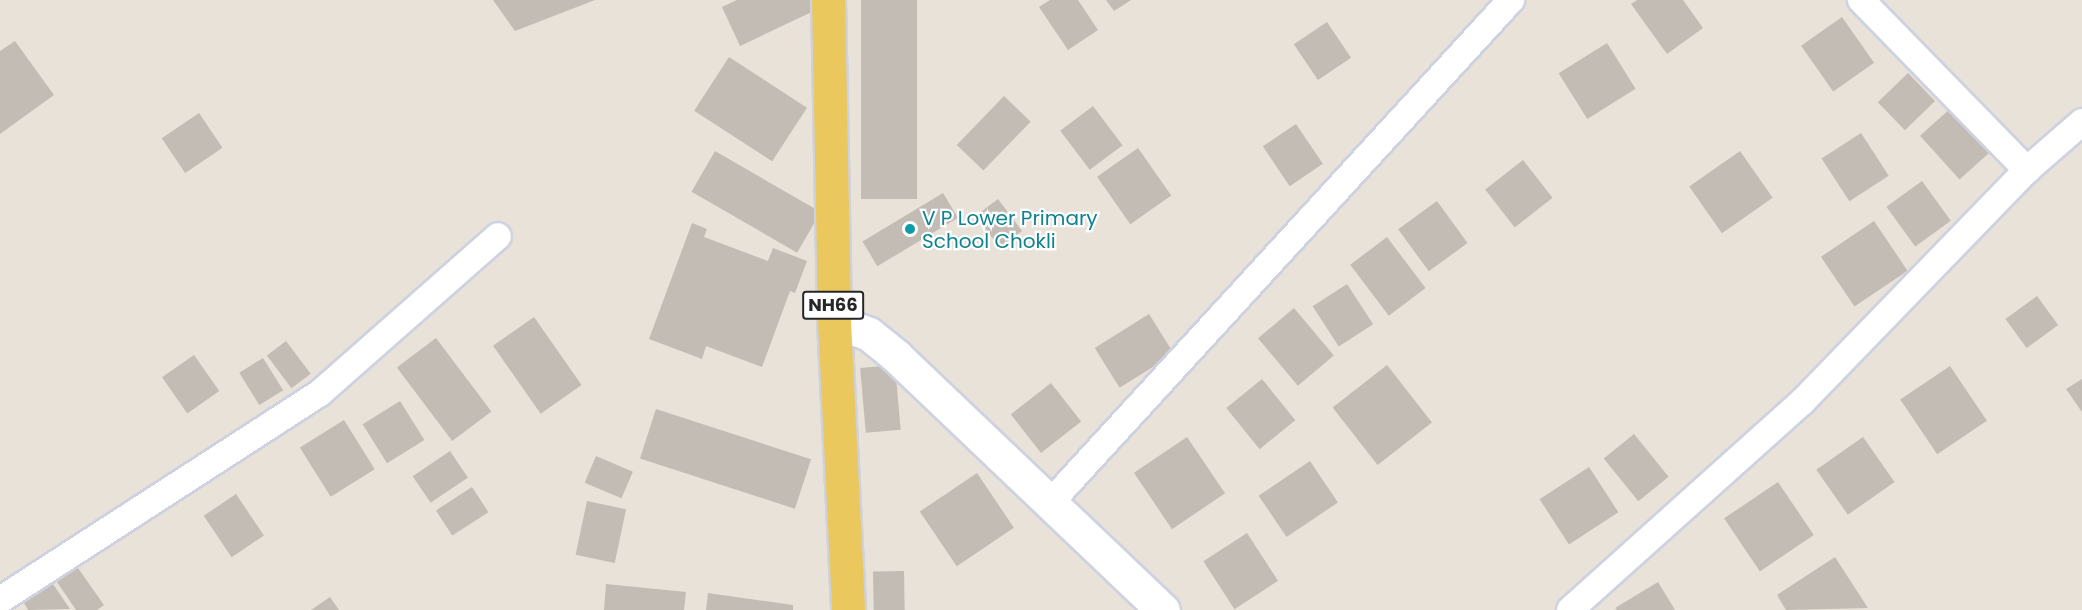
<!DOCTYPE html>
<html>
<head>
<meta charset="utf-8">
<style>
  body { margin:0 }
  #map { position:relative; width:2082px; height:610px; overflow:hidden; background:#e9e2d9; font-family:Poppins,sans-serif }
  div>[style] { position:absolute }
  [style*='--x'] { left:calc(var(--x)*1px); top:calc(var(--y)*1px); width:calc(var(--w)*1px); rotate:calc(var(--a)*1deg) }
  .building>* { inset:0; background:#c2bcb5; transform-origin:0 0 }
  .roads { filter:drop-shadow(2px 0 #ced2e0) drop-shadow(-2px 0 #ced2e0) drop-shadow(0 2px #ced2e0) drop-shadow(0 -2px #ced2e0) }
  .minor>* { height:26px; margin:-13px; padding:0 13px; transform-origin:13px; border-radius:13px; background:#fff }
  .secondary>* { height:33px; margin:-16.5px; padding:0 16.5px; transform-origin:16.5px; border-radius:16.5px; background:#fff }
  .primary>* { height:33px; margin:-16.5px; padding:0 16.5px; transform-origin:16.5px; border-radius:16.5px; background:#eac85d }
  .dots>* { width:16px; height:16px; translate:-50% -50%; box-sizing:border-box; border:3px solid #fff; border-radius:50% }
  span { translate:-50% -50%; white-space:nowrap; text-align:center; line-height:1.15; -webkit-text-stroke:4.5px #fff; paint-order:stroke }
  .shield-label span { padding:2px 4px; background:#fff; border:2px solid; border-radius:4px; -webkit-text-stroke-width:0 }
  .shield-label { font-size:18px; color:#272727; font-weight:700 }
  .culture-label { font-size:20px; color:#0d838f }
  .left { translate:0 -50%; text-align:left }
</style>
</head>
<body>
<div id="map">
  <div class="building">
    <div style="clip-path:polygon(493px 0,595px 0,515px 31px)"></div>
    <div style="clip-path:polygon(737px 0,811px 0,816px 10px,740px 46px,722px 7px)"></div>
    <div style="left:861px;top:0;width:56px;height:199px"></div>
    <div style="clip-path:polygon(1050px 0,1078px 0,1098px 30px,1068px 50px,1039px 7px)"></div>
    <div style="clip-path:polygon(1106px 0,1131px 0,1114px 11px)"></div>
    <div style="clip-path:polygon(1637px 0,1683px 0,1703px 28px,1667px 54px,1631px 4px)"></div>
    <div style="left:1842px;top:17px;width:56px;height:50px;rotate:55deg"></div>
    <div style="left:1327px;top:22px;width:43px;height:40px;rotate:56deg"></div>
    <div style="clip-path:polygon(15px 41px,54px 95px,0 134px,0 51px)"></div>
    <div style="left:1607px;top:43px;width:54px;height:57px;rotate:58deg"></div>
    <div style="left:729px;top:57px;width:93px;height:64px;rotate:33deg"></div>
    <div style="left:1908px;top:73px;width:39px;height:42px;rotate:46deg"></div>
    <div style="left:1004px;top:96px;width:37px;height:68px;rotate:44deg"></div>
    <div style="left:1093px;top:106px;width:49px;height:41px;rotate:53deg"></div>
    <div style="left:1952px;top:107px;width:59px;height:43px;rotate:48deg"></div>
    <div style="left:199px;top:113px;width:42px;height:45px;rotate:56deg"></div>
    <div style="left:1296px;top:124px;width:48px;height:40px;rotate:56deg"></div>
    <div style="left:1861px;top:133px;width:51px;height:47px;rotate:57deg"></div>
    <div style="left:1138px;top:148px;width:58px;height:50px;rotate:55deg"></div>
    <div style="left:715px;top:151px;width:122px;height:47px;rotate:30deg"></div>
    <div style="left:1740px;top:151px;width:57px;height:62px;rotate:55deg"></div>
    <div style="left:1523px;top:160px;width:48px;height:48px;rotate:52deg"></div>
    <div style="left:1922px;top:181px;width:49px;height:44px;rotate:54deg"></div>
    <div style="left:943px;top:193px;width:29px;height:94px;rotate:59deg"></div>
    <div style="left:998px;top:199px;width:40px;height:28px;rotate:53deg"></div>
    <div style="left:1437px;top:201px;width:52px;height:48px;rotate:54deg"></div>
    <div style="left:1874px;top:221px;width:60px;height:64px;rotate:56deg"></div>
    <div style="clip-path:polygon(692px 223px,707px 229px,704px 237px,768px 261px,773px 248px,807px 261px,795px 293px,790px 291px,762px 367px,706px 346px,702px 359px,649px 339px)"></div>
    <div style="left:1387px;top:237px;width:64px;height:46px;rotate:53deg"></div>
    <div style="left:1347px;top:284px;width:48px;height:41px;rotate:57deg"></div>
    <div style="left:2037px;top:296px;width:36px;height:39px;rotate:54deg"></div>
    <div style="left:1294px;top:308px;width:62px;height:47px;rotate:50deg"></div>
    <div style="left:1149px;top:314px;width:47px;height:64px;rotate:58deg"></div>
    <div style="left:534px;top:317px;width:83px;height:50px;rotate:55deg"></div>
    <div style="left:436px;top:338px;width:92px;height:49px;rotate:53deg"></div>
    <div style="left:286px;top:341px;width:41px;height:24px;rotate:53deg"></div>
    <div style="left:194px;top:355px;width:44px;height:39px;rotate:55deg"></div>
    <div style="left:263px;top:358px;width:38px;height:28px;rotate:58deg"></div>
    <div style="left:895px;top:365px;width:65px;height:35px;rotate:85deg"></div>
    <div style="left:1387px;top:365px;width:73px;height:69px;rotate:52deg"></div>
    <div style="left:1950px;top:366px;width:66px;height:60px;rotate:56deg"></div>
    <div style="left:1262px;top:379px;width:53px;height:46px;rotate:51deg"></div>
    <div style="clip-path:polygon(2082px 379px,2082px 412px,2066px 389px)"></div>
    <div style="left:1051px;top:383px;width:49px;height:51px;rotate:52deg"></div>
    <div style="left:400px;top:401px;width:46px;height:44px;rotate:58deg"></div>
    <div style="left:656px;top:409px;width:163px;height:52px;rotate:18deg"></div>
    <div style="left:344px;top:420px;width:58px;height:52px;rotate:58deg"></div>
    <div style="left:1634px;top:434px;width:55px;height:39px;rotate:51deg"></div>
    <div style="left:1187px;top:437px;width:68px;height:64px;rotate:56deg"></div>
    <div style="left:1863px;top:437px;width:55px;height:57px;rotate:55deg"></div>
    <div style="left:450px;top:451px;width:32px;height:45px;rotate:56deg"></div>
    <div style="left:596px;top:456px;width:40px;height:29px;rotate:23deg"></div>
    <div style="left:1310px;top:461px;width:50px;height:62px;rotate:56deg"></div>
    <div style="left:1589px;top:467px;width:54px;height:59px;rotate:57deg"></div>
    <div style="left:977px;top:473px;width:66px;height:69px;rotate:56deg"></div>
    <div style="left:1778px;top:482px;width:64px;height:65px;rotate:56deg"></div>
    <div style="left:472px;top:487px;width:30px;height:43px;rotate:57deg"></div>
    <div style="left:236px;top:494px;width:50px;height:39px;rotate:56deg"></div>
    <div style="left:587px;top:501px;width:40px;height:55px;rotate:12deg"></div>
    <div style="left:1247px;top:533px;width:57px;height:52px;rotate:57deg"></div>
    <div style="clip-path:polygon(1835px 557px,1868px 608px,1786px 610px,1777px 595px)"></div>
    <div style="clip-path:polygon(78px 568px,104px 605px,97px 610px,76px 610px,57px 582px)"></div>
    <div style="left:904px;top:571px;width:39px;height:31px;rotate:89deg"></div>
    <div style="clip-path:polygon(1658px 582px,1675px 610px,1617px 610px,1615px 608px)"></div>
    <div style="clip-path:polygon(53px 584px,70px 609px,28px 610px,24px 603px)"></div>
    <div style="clip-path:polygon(606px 584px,686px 592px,684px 610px,604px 610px)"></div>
    <div style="clip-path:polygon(708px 593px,793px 605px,793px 610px,706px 610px)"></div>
    <div style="clip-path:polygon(330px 597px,339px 610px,311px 610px)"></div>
  </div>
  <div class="roads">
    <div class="minor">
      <div style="--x:1861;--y:0;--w:238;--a:45.7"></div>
      <div style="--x:1049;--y:504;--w:684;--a:-47.49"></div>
      <div style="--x:0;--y:600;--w:381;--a:-32.9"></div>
      <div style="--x:320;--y:393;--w:237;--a:-41.4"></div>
      <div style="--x:1570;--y:610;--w:312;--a:-41.9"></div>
      <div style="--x:1802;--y:402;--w:323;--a:-45.9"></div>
      <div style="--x:2027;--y:170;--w:73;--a:-41.1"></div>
    </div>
    <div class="secondary">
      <div style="--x:834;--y:321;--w:37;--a:20"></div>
      <div style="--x:869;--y:334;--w:36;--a:39"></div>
      <div style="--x:897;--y:357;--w:367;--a:43.6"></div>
    </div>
    <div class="primary">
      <div style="--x:828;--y:0;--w:321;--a:88.9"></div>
      <div style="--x:834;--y:321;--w:289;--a:87.2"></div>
    </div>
  </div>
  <div class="dots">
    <div style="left:910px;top:229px;background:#0f9aa8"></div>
  </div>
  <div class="shield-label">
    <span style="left:833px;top:305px">NH66</span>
  </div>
  <div class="culture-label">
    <span class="left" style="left:922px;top:230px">V P Lower Primary<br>School Chokli</span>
  </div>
</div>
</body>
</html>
